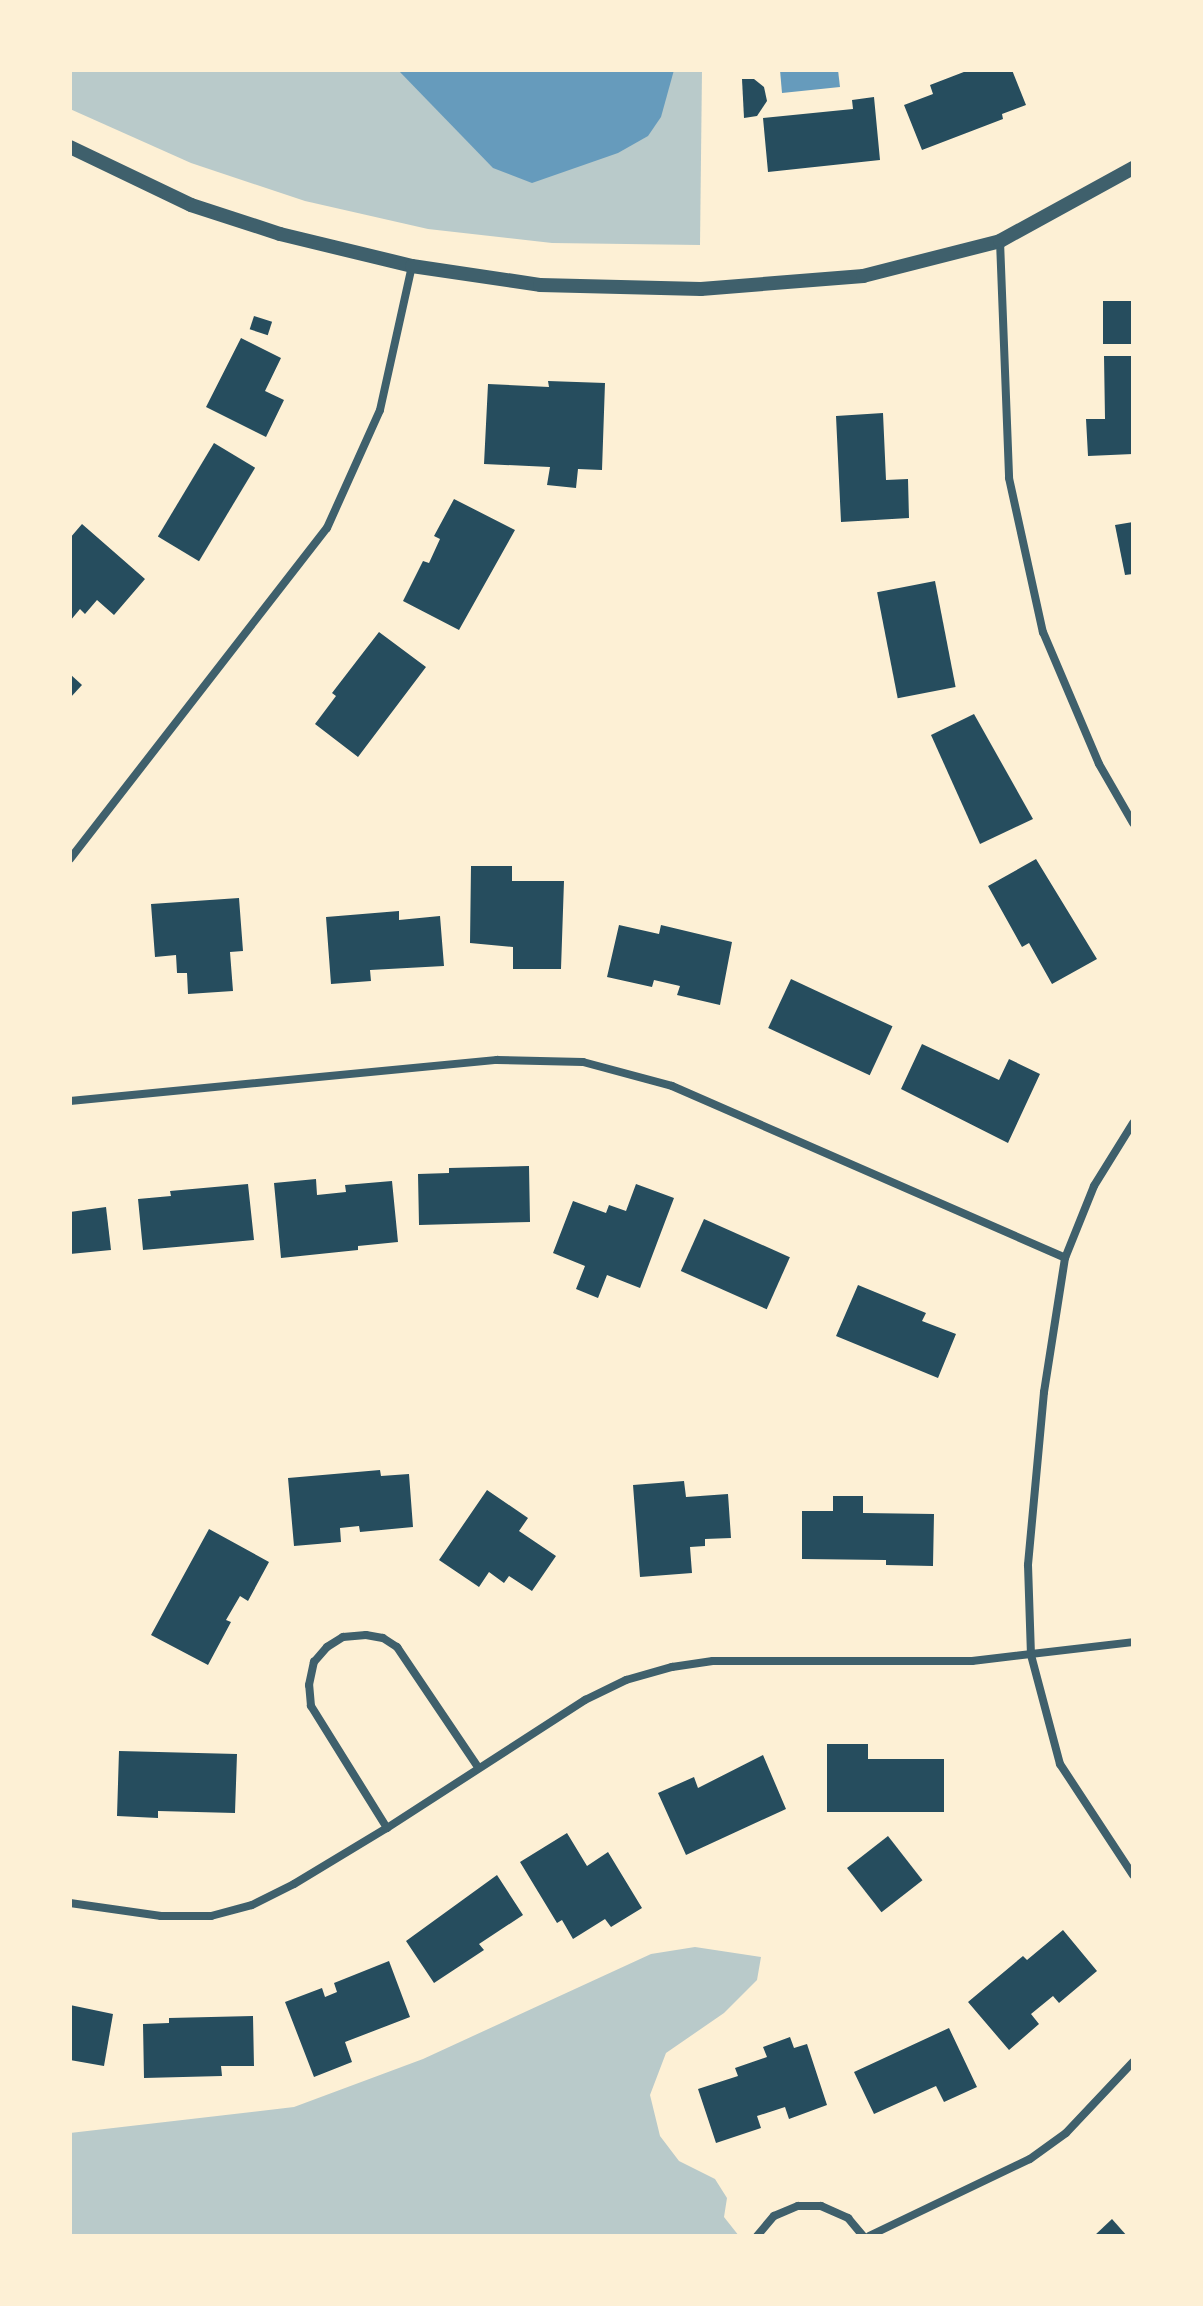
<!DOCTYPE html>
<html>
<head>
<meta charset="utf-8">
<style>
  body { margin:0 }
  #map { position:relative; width:1203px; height:2306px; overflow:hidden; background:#fdf0d5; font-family:"Roboto Condensed",sans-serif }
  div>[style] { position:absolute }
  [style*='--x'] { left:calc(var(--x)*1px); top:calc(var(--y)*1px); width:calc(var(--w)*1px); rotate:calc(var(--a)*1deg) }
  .green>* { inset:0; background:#b9caca }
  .water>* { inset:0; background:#669bbc }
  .building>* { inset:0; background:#264d5e; transform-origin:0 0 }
  .minor>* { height:8px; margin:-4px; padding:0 4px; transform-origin:4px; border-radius:4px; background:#3f606c }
  .tertiary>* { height:14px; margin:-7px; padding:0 7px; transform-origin:7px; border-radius:7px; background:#3f606c }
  span { translate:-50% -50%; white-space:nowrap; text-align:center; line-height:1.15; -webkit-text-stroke:8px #fdf0d5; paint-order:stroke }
  .frame { position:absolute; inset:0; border:72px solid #fdf0d5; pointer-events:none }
</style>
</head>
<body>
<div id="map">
  <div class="green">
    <div style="clip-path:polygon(70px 70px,702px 70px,700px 245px,552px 243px,428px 229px,305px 201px,191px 163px,70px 109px)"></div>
    <div style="clip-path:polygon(695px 1947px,761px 1957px,757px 1980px,724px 2013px,666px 2053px,650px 2095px,660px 2136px,679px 2161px,715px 2179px,727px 2198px,724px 2217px,739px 2236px,70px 2236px,70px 2133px,294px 2107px,423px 2059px,651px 1954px)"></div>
  </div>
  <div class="water">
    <div style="clip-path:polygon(398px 70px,674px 70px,661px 117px,648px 136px,618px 153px,532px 183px,493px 168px)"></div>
    <div style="clip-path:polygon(780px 70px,838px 70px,840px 87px,782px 93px)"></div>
  </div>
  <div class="building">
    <div style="clip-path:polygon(969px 70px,1012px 70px,1026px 105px,1002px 114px,1003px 119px,922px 150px,904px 105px,933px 94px,930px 85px)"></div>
    <div style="clip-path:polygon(742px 79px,754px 79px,764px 87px,767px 101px,757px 116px,744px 118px)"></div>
    <div style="clip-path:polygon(874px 97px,880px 160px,768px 172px,763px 118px,853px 109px,852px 100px)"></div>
    <div style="left:1103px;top:301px;width:30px;height:43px"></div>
    <div style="left:254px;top:316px;width:19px;height:14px;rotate:18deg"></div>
    <div style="clip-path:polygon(241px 338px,281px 358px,265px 391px,284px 400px,266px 437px,206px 407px)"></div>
    <div style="clip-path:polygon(1104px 356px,1133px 356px,1133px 454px,1088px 456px,1086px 419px,1105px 419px)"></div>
    <div style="clip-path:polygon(548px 381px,605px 383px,602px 470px,578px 469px,576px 488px,547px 485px,550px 467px,484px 464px,488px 384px,549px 387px)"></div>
    <div style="clip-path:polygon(883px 413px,886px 480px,908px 479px,909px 518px,841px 522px,836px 416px)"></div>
    <div style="left:214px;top:443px;width:48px;height:109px;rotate:31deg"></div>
    <div style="clip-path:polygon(454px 499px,515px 530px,459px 630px,403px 601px,423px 561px,429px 563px,440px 539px,434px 536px)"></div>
    <div style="clip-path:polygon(1133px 522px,1133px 574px,1125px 575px,1115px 525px)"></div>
    <div style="clip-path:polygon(82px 524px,145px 579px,114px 615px,97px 600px,85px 614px,80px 609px,70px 621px,70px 538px)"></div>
    <div style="left:935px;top:581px;width:108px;height:59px;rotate:79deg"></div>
    <div style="clip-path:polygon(379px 632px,426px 667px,358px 757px,315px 724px,336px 696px,332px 693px)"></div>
    <div style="clip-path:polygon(70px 674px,82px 685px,70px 698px)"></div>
    <div style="clip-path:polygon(974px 714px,1033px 819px,980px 844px,931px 735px)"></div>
    <div style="clip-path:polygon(1036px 859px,1097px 959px,1052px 984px,1029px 943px,1022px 947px,988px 886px)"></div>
    <div style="clip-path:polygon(471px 866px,512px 866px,512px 881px,564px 881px,561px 969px,513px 969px,513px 947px,470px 943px)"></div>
    <div style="clip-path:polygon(239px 898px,243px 951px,230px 952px,233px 991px,188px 994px,187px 973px,177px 973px,176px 955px,155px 957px,151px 904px)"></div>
    <div style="clip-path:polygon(399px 911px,399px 920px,440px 916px,444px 966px,370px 970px,371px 981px,331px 984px,326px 917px)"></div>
    <div style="clip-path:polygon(619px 925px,659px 934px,661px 925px,732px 942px,720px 1005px,677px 995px,680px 986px,654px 980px,652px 987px,607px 977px)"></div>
    <div style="left:791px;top:979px;width:112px;height:54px;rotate:25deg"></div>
    <div style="clip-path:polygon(922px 1044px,999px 1080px,1009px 1059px,1040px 1074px,1008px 1143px,901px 1089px)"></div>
    <div style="clip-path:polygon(529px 1166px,530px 1222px,419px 1225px,418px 1174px,449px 1173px,449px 1168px)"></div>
    <div style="clip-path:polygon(316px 1179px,317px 1195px,346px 1192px,345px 1185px,392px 1181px,398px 1242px,358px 1246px,358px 1250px,281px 1258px,274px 1183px)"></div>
    <div style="clip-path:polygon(248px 1184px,254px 1240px,143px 1250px,138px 1199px,171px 1196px,170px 1191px)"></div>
    <div style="clip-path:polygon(636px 1184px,674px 1198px,640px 1288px,607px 1275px,598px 1298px,576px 1289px,585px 1266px,553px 1253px,573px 1201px,606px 1213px,609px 1205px,626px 1211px)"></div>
    <div style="clip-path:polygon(106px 1207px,111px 1250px,70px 1254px,70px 1212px)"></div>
    <div style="left:704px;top:1219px;width:94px;height:57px;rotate:24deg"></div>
    <div style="clip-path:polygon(858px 1285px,926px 1313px,922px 1321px,956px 1334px,938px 1378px,836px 1336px)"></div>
    <div style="clip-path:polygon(380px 1470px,381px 1476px,409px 1474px,413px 1527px,360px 1532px,359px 1526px,340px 1528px,341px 1542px,294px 1546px,288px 1478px)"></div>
    <div style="clip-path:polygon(684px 1481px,686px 1497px,728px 1494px,731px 1538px,705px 1539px,705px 1546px,690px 1547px,692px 1573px,640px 1577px,633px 1485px)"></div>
    <div style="clip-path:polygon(487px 1490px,528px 1518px,519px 1531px,556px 1556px,532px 1591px,509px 1576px,504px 1583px,489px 1572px,479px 1587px,439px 1560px)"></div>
    <div style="clip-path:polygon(833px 1496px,863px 1496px,863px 1513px,934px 1514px,933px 1566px,886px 1565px,886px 1560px,802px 1559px,802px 1511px,833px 1511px)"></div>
    <div style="clip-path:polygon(209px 1529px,269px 1562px,248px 1601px,240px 1596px,226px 1620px,231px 1622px,208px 1665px,151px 1635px)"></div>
    <div style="clip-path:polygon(827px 1744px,868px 1744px,868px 1759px,944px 1759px,944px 1812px,827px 1812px)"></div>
    <div style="clip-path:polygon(119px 1751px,237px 1754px,235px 1813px,158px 1811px,158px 1818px,117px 1816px)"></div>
    <div style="clip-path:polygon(763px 1755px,786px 1809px,686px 1855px,658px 1793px,694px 1777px,698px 1788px)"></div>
    <div style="clip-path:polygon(567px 1833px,587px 1866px,608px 1852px,642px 1908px,611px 1927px,605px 1919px,573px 1939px,562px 1920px,557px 1923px,520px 1862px)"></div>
    <div style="left:888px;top:1836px;width:56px;height:52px;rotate:52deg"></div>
    <div style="clip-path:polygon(497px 1875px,523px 1915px,479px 1944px,484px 1950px,434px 1983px,406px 1941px)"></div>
    <div style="clip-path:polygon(1063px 1930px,1097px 1971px,1059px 2003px,1053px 1996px,1031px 2014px,1039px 2024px,1009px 2050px,968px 2002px,1023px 1956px,1027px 1960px)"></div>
    <div style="clip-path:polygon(389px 1961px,410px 2017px,345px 2042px,352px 2062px,314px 2077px,285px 2002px,322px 1988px,325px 1997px,337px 1992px,334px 1983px)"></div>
    <div style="clip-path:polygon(70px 2005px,113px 2014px,104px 2066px,70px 2060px)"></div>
    <div style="clip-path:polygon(253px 2016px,254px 2066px,221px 2066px,222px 2076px,144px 2078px,143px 2024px,169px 2023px,169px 2018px)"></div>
    <div style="clip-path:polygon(949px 2028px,977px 2087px,944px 2102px,936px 2086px,874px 2114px,854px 2072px)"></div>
    <div style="clip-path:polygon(790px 2037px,794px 2048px,807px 2044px,827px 2105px,789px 2119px,785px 2107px,757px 2116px,761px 2128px,716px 2143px,698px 2089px,738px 2076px,735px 2068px,767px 2057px,763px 2047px)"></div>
    <div style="clip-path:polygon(1112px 2219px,1127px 2236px,1094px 2236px)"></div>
  </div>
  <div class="minor">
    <div style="--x:1000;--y:241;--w:237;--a:87.8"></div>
    <div style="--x:1009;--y:478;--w:158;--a:77.6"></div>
    <div style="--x:1043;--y:632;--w:143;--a:67"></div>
    <div style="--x:1099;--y:764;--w:68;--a:60"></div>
    <div style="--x:70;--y:859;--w:419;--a:-52.2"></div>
    <div style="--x:327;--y:528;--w:129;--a:-65.8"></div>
    <div style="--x:380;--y:410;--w:148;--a:-77.5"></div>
    <div style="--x:70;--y:1101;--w:429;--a:-5.5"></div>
    <div style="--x:497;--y:1060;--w:86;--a:1.3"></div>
    <div style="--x:583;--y:1062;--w:92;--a:15.1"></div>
    <div style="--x:672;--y:1086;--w:429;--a:23.6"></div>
    <div style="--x:1133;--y:1123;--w:74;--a:121.8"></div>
    <div style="--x:1094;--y:1186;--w:78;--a:111.9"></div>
    <div style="--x:1065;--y:1258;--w:136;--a:98.9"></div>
    <div style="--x:1044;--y:1392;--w:174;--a:95.3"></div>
    <div style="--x:1028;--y:1565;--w:90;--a:88.1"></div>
    <div style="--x:1031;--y:1655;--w:113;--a:75.1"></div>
    <div style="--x:1060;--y:1764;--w:133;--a:56.7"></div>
    <div style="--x:387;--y:1828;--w:144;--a:-121.9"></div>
    <div style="--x:311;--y:1706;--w:21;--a:-95"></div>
    <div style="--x:309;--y:1685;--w:24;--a:-78"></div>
    <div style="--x:314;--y:1662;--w:20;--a:-49"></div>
    <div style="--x:327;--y:1647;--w:19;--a:-32"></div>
    <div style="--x:343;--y:1637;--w:23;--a:-5"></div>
    <div style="--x:366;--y:1635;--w:17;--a:10"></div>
    <div style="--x:383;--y:1638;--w:17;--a:33"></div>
    <div style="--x:397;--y:1647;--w:145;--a:56"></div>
    <div style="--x:70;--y:1903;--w:92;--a:8.1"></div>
    <div style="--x:161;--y:1916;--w:50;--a:0"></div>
    <div style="--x:211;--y:1916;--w:42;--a:-15"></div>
    <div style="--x:252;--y:1905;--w:47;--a:-26.6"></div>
    <div style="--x:294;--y:1884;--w:109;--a:-31.1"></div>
    <div style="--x:387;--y:1828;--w:236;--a:-32.9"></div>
    <div style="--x:585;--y:1700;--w:46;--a:-26"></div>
    <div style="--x:626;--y:1680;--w:48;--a:-15.8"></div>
    <div style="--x:672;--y:1667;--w:41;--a:-8.3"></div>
    <div style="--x:713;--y:1661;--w:259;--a:0"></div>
    <div style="--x:972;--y:1661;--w:162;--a:-6.7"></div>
    <div style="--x:757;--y:2236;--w:26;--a:-50"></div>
    <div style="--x:774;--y:2216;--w:26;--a:-23"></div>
    <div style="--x:798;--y:2206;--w:23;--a:0"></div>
    <div style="--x:821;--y:2206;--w:30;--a:24"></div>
    <div style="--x:848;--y:2218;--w:23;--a:50"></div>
    <div style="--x:869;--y:2236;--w:178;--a:-25.6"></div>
    <div style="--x:1030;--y:2159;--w:44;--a:-35.8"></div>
    <div style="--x:1066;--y:2133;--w:98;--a:-46.7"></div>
  </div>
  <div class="tertiary">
    <div style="--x:70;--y:147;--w:134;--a:25.6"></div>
    <div style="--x:191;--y:205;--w:94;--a:18"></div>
    <div style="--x:280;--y:234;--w:136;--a:13.6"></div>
    <div style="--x:412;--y:266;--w:129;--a:8.4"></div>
    <div style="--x:540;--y:285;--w:161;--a:1.4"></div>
    <div style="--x:701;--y:289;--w:163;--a:-4.6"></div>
    <div style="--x:863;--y:276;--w:141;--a:-14.3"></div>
    <div style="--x:1000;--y:241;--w:152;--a:-28.8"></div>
  </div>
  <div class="frame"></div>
</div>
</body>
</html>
